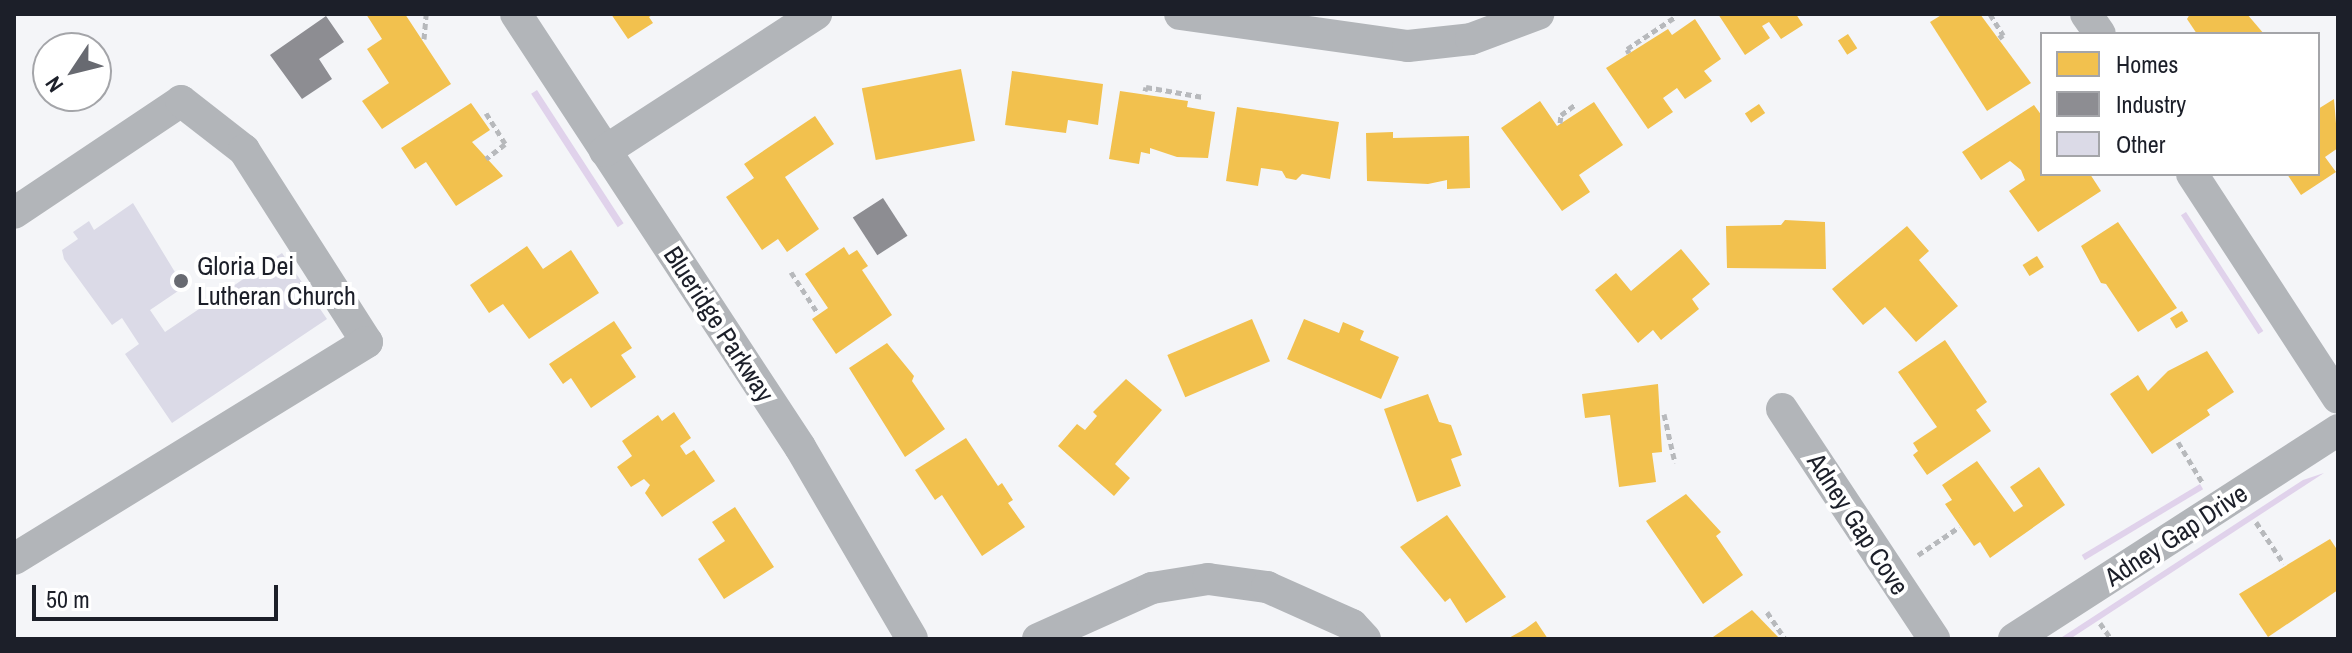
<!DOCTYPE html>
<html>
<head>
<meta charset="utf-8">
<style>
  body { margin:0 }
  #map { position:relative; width:2352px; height:653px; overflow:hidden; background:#f4f5f8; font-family:"Archivo Narrow",sans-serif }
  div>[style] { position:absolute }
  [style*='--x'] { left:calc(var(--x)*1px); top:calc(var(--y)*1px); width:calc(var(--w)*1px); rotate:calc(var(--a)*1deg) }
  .green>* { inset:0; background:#e0d2eb; transform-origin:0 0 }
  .homes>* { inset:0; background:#f2c14e; transform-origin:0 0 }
  .industry>* { inset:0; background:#8d8d92; transform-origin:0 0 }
  .building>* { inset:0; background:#dbdae7 }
  .path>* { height:5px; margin-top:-2.5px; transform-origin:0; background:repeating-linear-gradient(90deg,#b7b9bc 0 6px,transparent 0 10px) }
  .minor>* { height:32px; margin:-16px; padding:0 16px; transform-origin:16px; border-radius:16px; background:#b2b5b9 }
  .dots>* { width:22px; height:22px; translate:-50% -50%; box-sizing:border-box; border:4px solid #fff; border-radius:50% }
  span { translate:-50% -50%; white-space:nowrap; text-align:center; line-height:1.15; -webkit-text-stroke:8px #fff; paint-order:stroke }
  .poi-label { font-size:26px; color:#1c1f29 }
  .left { translate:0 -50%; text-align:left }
  .street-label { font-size:26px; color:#1c1f29 }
  .frame { position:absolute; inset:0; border:16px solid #1c1f29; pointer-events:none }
  .legend { position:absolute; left:2040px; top:32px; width:280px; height:144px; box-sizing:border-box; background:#fff; border:2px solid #a4a5a9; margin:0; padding:10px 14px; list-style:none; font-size:24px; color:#1c1f29 }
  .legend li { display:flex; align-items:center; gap:16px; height:40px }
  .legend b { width:40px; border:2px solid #a4a5a9 }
  .north { position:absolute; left:32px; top:32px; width:80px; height:80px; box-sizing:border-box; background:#fff; border:2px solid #a4a5a9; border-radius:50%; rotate:235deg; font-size:22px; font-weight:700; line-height:32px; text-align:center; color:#1c1f29 }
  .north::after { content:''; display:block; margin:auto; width:28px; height:36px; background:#686a71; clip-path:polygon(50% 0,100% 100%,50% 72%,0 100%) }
  .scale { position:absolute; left:32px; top:585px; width:246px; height:36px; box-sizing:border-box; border:4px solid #1c1f29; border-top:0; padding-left:10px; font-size:24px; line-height:28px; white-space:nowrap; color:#1c1f29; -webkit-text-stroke:6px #fff; paint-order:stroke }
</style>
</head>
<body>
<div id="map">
  <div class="green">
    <div style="left:537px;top:90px;width:159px;height:7px;rotate:57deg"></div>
    <div style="left:2186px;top:212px;width:142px;height:6px;rotate:57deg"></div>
    <div style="clip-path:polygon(2324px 473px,2070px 639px,2059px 639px,2303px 480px)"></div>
    <div style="left:2200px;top:484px;width:6px;height:138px;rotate:59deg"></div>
  </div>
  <div class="homes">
    <div style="clip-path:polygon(366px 14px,405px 14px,451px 84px,382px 129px,362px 101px,389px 83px,367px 49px,382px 39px)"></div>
    <div style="clip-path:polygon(611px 14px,654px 14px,649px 17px,653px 23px,628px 39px)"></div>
    <div style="clip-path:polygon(1718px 14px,1796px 14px,1803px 25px,1781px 39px,1769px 22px,1762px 26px,1770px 38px,1745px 55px)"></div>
    <div style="clip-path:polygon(1943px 14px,1980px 14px,2031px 83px,1987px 111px,1930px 22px)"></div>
    <div style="clip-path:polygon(2190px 14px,2247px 14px,2264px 34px,2197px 34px,2187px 19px)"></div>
    <div style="clip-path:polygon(1695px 19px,1721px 59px,1704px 71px,1712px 81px,1685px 99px,1677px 88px,1663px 98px,1673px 112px,1648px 129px,1606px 68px,1668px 29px,1672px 35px)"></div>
    <div style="left:1848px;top:34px;width:17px;height:12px;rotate:57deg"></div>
    <div style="left:961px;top:69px;width:73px;height:101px;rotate:79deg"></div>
    <div style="clip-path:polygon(1012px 71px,1103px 84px,1098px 125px,1068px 120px,1066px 133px,1005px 125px)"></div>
    <div style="clip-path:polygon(1120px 91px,1188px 101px,1187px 107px,1215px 112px,1208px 158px,1177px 157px,1150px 148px,1150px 154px,1141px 152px,1139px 164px,1109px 159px)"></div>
    <div style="clip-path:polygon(2334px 99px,2338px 148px,2325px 157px,2336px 172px,2301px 195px,2287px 174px,2318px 174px,2318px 109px)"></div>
    <div style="clip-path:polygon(1540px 101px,1557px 126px,1594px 102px,1623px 145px,1579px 175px,1590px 192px,1562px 211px,1501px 128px)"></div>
    <div style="clip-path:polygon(471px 103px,490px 130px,472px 142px,503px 176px,456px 206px,426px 162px,415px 169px,401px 148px)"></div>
    <div style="left:1759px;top:104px;width:11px;height:17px;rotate:56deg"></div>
    <div style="clip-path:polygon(2034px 105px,2042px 116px,2042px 174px,2090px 174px,2101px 191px,2038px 232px,2009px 191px,2025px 180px,2021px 170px,2010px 161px,1981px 180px,1962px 152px)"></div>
    <div style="clip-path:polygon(1237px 107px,1339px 122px,1330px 179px,1302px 174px,1296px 180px,1286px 178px,1282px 171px,1261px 168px,1258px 186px,1226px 181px)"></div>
    <div style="clip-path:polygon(815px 116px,834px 144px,785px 177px,819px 229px,787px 252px,778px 239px,762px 250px,726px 197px,754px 178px,744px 164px)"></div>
    <div style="clip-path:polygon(1393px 132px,1393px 138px,1469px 136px,1470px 188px,1447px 189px,1447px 180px,1428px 184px,1367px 181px,1366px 133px)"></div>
    <div style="clip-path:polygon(1785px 220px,1825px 222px,1826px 269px,1727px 268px,1726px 226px,1781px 225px)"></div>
    <div style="clip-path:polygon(2118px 222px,2177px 308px,2138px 332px,2106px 284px,2101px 283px,2081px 246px)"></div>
    <div style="clip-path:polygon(1907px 226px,1929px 251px,1919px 260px,1958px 306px,1916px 342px,1885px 307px,1863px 325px,1832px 289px)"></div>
    <div style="clip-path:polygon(527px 246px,543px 269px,571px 250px,599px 293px,529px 339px,503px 304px,489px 313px,470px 285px)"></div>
    <div style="clip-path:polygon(844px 247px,849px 255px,857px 250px,868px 266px,862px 270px,892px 315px,836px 354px,812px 319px,828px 308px,805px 274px)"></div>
    <div style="clip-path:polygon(1681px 249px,1710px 284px,1692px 299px,1699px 309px,1661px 340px,1653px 330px,1638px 343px,1595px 290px,1616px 273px,1631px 291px)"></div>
    <div style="left:2037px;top:256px;width:13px;height:17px;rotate:58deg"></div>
    <div style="left:2182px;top:311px;width:12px;height:14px;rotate:59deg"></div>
    <div style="left:1252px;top:319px;width:46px;height:92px;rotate:67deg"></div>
    <div style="clip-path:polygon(1304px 319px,1339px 333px,1343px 322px,1364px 331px,1360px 340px,1399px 357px,1381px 399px,1287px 359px)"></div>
    <div style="clip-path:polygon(614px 321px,632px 348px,621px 355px,636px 377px,591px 408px,571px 378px,563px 384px,549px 364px)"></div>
    <div style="clip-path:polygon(1945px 340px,1987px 402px,1976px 410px,1991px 431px,1927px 475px,1913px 455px,1918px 451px,1913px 443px,1937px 427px,1898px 372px)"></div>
    <div style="clip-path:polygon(887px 343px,914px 376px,912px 381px,945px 429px,905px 457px,849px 368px)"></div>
    <div style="clip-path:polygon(2207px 351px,2234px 392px,2207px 410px,2210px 415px,2152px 454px,2110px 394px,2138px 375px,2148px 391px,2168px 371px)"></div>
    <div style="clip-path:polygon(1126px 379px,1162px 410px,1115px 464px,1130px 478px,1114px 496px,1058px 446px,1077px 424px,1085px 430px,1097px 416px,1093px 412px)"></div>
    <div style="clip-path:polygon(1658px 384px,1662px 452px,1652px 453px,1656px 482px,1619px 487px,1610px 415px,1585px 418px,1582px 394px)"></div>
    <div style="clip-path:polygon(1428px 394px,1439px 422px,1451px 425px,1462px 455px,1451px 459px,1461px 486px,1417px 502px,1384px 409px)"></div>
    <div style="clip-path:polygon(674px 412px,691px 438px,680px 446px,686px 455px,694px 450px,715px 481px,662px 517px,645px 493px,650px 485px,644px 479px,631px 487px,617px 467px,632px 456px,622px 441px,658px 415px,662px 421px)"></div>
    <div style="clip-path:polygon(966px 438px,998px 486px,1002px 483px,1013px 500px,1008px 503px,1025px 527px,982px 556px,942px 495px,935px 500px,915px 470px)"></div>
    <div style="clip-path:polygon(1977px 461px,2014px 512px,2023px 506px,2010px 487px,2039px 467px,2065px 505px,1990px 558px,1980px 542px,1974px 546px,1945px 504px,1952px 500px,1942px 485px)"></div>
    <div style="clip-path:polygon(1686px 494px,1721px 532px,1716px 536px,1743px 575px,1703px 604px,1646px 521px)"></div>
    <div style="clip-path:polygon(735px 507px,774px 567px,724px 599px,698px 559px,725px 541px,712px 522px)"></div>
    <div style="clip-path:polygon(1447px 515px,1506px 597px,1466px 623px,1450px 598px,1445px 602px,1400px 547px)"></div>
    <div style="clip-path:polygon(2330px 539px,2338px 551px,2338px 590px,2268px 637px,2239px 594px)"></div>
    <div style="clip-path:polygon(1752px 610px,1780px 639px,1714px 639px,1713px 637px)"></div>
    <div style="clip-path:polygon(1536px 621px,1548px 639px,1507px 639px,1525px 629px)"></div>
  </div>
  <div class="industry">
    <div style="clip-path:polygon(326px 16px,344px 42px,319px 59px,332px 79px,302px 99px,270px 55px)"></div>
    <div style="left:883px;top:198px;width:45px;height:36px;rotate:57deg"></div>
  </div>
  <div class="building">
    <div style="clip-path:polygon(133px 203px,184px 287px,150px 310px,165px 332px,282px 253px,327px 319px,172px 423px,125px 354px,139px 344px,122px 318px,112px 325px,64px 259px,62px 250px,78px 239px,73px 232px,89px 221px,94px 230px)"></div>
  </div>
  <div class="path">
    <div style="--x:1990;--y:14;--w:25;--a:58"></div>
    <div style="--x:2003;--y:35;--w:5;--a:143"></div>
    <div style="--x:424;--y:39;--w:25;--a:-85"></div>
    <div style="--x:1629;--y:53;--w:4;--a:-117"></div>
    <div style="--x:1627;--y:49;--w:58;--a:-33.7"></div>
    <div style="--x:1145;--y:91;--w:4;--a:-76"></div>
    <div style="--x:1146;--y:87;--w:58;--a:10"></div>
    <div style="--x:486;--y:113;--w:36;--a:58"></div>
    <div style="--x:505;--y:144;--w:24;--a:142"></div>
    <div style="--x:1560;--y:123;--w:8;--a:-83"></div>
    <div style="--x:1561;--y:115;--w:19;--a:-36"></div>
    <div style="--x:791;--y:272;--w:48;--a:57"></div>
    <div style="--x:1664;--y:414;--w:50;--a:77.3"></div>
    <div style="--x:2178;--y:442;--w:47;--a:59"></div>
    <div style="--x:2256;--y:522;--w:50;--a:56.3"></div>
    <div style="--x:1918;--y:555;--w:50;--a:-34.3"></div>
    <div style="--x:1767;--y:612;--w:32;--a:56"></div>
    <div style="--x:2100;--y:623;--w:19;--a:55"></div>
  </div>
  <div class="minor">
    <div style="--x:516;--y:14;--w:518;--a:56.74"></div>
    <div style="--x:800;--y:447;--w:222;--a:59.7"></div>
    <div style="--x:1180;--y:14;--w:230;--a:8"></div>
    <div style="--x:1408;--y:46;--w:63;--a:-6.3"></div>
    <div style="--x:1471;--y:39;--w:72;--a:-20.5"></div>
    <div style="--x:2086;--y:14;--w:24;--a:55"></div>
    <div style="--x:605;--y:151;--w:252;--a:-33"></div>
    <div style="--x:2192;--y:174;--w:267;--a:56.9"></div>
    <div style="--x:14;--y:213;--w:201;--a:-33.8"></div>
    <div style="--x:181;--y:101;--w:80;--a:37.9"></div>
    <div style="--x:244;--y:150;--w:228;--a:57.4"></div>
    <div style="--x:367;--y:342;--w:414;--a:148.4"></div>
    <div style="--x:1782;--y:409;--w:276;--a:56.5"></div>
    <div style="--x:1038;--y:639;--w:125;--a:-24.1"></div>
    <div style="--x:1152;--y:588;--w:57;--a:-9.1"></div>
    <div style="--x:1208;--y:579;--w:60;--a:7.7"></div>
    <div style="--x:1267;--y:587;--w:93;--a:24.1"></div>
    <div style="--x:1352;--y:625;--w:19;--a:47"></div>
    <div style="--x:2014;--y:639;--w:386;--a:-32.8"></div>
  </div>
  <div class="dots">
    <div style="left:181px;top:281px;background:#686a71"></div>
  </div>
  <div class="poi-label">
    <span class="left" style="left:197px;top:281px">Gloria Dei<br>Lutheran Church</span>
  </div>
  <div class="street-label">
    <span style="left:719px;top:324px;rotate:57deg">Blueridge Parkway</span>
    <span style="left:1858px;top:524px;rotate:57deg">Adney Gap Cove</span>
    <span style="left:2176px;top:535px;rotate:-33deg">Adney Gap Drive</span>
  </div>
  <div class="frame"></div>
  <ul class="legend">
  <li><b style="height:22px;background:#f2c14e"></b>Homes</li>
  <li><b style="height:22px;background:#8d8d92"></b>Industry</li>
  <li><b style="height:22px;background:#dbdae7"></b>Other</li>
  </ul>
  <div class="north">N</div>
  <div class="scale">50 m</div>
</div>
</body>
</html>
